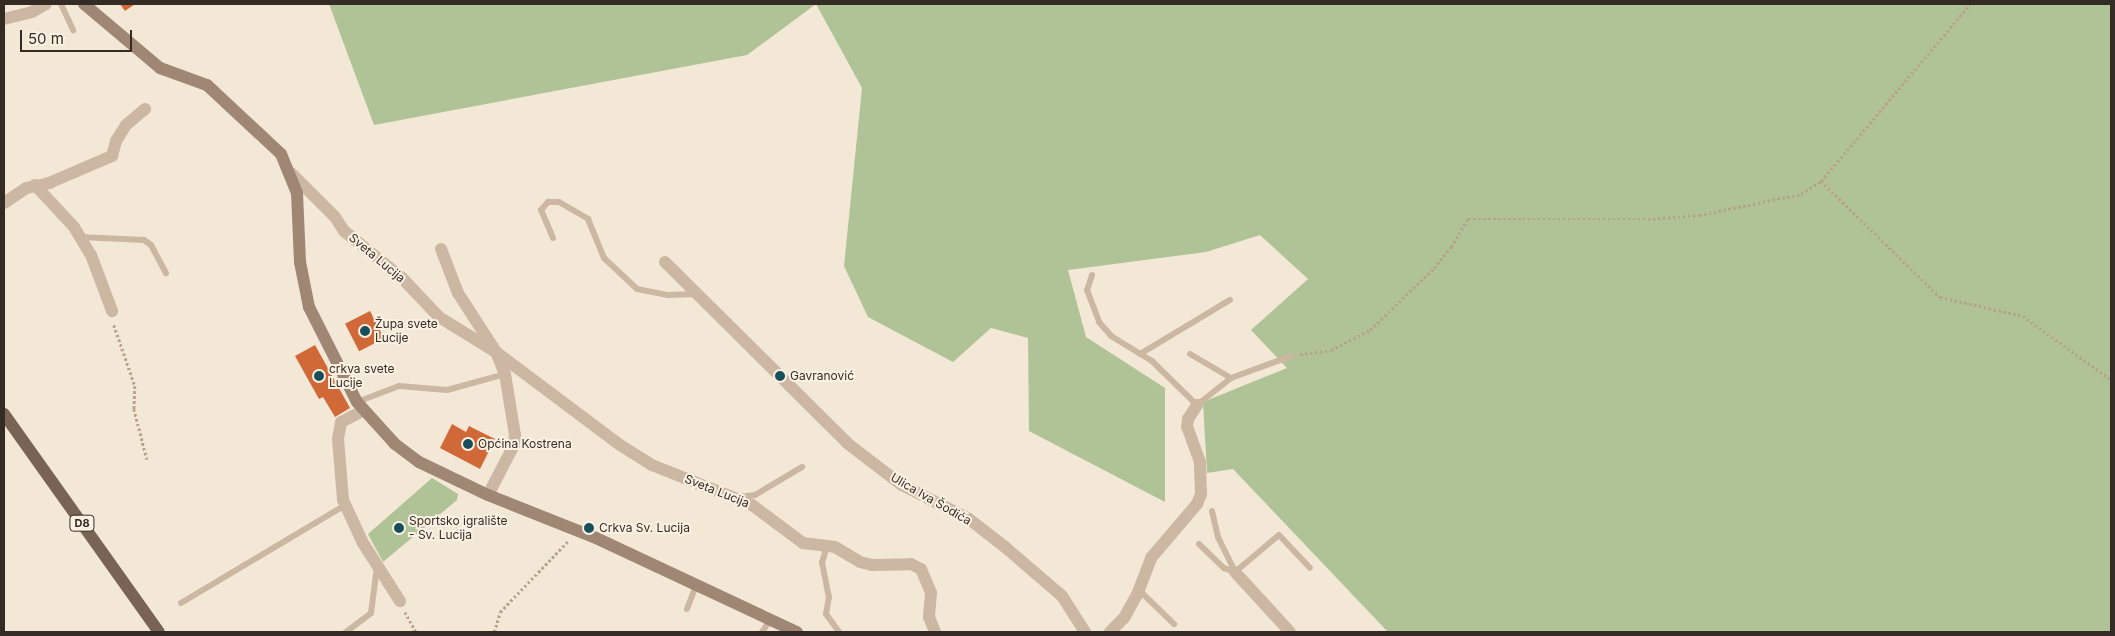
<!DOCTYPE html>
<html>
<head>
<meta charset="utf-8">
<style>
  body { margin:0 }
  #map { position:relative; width:2115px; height:636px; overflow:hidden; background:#f3e8d6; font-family:Inter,sans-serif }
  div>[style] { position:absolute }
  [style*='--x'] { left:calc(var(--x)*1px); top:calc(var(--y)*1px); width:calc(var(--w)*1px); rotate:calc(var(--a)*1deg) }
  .green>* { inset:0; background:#b0c396 }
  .building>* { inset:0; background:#d06837; transform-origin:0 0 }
  .path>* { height:2.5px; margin-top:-1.25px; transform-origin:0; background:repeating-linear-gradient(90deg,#b7a28c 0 2.5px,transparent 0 5px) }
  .lane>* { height:6px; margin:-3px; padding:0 3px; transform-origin:3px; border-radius:3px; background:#ccb8a2 }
  .street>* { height:12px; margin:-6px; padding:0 6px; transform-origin:6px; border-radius:6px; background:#ccb8a2 }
  .secondary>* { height:12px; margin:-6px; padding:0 6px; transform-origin:6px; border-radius:6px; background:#9f8773 }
  .primary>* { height:12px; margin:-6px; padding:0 6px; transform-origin:6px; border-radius:6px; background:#796354 }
  .dots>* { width:14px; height:14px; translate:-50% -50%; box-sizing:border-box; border:2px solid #faf1e3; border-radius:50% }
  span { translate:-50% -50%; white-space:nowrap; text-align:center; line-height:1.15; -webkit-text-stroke:4px #faf1e3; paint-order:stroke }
  .shield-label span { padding:1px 4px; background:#faf1e3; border:1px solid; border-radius:4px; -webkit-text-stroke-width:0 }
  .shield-label { font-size:11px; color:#352b25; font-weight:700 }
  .street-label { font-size:12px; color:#352b25 }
  .poi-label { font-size:12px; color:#352b25 }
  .left { translate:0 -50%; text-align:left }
  .frame { position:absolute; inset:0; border:5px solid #352b25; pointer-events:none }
  .scale { position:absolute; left:20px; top:30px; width:112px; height:22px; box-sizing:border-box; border:2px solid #352b25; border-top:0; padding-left:6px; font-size:15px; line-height:18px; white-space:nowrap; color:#352b25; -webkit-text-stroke:4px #faf1e3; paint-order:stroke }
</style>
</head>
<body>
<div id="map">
  <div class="green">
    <div style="clip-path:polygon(329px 4px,2111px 4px,2111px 632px,1388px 632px,1233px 469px,1207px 473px,1203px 402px,1287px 368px,1251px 330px,1308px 279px,1260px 235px,1206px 252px,1068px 270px,1086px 337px,1165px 388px,1165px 502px,1029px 431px,1028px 338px,991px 328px,953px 362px,868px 317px,844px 266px,862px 88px,816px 4px,747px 55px,374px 125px)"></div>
    <div style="clip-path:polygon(432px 478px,458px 494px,457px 500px,383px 562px,368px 534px)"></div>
  </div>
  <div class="building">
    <div style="clip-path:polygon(120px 4px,135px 4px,125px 11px)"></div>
    <div style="left:370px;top:311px;width:31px;height:28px;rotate:63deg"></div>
    <div style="clip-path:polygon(315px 345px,350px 408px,335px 417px,323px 397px,319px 399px,295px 356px)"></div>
    <div style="clip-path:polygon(452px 424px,466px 432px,469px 426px,495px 439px,480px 469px,440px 448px)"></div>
  </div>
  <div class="path">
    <div style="--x:1821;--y:181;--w:166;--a:44.3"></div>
    <div style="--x:1940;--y:297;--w:85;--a:12.9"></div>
    <div style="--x:2023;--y:316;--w:109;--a:36"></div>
    <div style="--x:114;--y:325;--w:65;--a:71"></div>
    <div style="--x:135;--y:386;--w:23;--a:92"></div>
    <div style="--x:134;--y:409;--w:52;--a:75.4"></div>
    <div style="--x:1300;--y:354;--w:31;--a:-7"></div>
    <div style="--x:1331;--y:350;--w:44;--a:-27.1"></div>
    <div style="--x:1370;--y:330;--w:89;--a:-44.1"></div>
    <div style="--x:1434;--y:268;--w:27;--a:-51"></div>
    <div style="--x:1451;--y:247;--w:33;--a:-59"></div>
    <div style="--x:1468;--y:219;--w:180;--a:0"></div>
    <div style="--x:1648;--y:219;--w:51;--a:-4.5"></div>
    <div style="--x:1699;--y:215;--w:104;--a:-11.6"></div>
    <div style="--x:1801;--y:194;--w:24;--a:-33"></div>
    <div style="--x:1821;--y:181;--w:231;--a:-49.9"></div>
    <div style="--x:405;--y:612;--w:23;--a:61"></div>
    <div style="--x:494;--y:632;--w:21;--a:-73"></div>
    <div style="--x:500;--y:612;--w:98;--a:-46.2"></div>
  </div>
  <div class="lane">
    <div style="--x:61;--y:4;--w:29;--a:65"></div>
    <div style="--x:80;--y:237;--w:64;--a:2.7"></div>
    <div style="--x:144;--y:240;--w:9;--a:36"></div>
    <div style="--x:151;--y:245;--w:32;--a:62"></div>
    <div style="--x:553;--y:238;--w:30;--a:-113"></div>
    <div style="--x:541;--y:210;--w:11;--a:-49"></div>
    <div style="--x:548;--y:202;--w:11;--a:0"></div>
    <div style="--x:559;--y:202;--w:34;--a:30"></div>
    <div style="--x:588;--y:219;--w:42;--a:67.7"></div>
    <div style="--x:604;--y:258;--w:45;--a:43.2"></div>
    <div style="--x:637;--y:289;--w:32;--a:11"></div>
    <div style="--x:668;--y:295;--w:27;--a:-2"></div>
    <div style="--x:1092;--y:275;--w:16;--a:108"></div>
    <div style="--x:1087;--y:290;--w:34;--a:69"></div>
    <div style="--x:1099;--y:322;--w:18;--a:49"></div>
    <div style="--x:1111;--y:336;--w:48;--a:31.4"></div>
    <div style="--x:1152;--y:361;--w:63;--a:44.4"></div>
    <div style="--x:1197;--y:405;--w:43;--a:-38.5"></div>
    <div style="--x:1231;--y:378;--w:64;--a:-20.1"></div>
    <div style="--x:1140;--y:354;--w:105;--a:-31"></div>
    <div style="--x:1190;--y:354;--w:48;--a:30.3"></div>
    <div style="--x:357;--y:402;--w:45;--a:-20.9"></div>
    <div style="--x:399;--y:386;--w:48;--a:4.8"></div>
    <div style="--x:447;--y:390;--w:60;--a:-15.4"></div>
    <div style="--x:739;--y:497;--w:16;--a:-7"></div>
    <div style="--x:755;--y:495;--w:55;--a:-30.8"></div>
    <div style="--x:1212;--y:511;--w:27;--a:77"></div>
    <div style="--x:1218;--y:537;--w:39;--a:64"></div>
    <div style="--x:1199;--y:544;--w:35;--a:44"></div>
    <div style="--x:1224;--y:568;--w:12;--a:20"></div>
    <div style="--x:827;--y:546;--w:17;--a:107"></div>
    <div style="--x:822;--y:562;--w:36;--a:79"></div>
    <div style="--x:829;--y:597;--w:17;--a:100"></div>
    <div style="--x:826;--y:614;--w:22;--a:54"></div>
    <div style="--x:1235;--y:572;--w:57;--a:-40.1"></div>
    <div style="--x:1279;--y:535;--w:45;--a:46.8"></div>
    <div style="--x:1139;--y:590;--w:49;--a:44.2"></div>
    <div style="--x:181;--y:603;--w:190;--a:-30.8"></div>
    <div style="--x:687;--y:609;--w:26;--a:-69"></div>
    <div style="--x:346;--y:632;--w:31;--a:-37"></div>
    <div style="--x:371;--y:613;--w:46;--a:-82.6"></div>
    <div style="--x:762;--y:632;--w:14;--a:-56"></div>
  </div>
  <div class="street">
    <div style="--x:4;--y:19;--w:29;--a:-14"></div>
    <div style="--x:32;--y:12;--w:16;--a:-30"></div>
    <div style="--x:291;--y:173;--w:62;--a:45"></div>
    <div style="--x:335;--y:217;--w:17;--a:57"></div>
    <div style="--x:344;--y:231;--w:75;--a:39"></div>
    <div style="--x:402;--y:278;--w:54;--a:46.5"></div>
    <div style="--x:439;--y:317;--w:67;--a:31.6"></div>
    <div style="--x:496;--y:352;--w:155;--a:36.9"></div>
    <div style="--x:620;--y:445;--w:38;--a:32"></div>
    <div style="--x:652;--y:465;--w:108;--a:21.8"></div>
    <div style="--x:752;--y:505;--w:64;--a:36.7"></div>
    <div style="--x:803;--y:543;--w:32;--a:7"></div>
    <div style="--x:835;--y:547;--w:29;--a:31"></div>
    <div style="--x:860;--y:562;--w:12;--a:14"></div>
    <div style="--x:872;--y:565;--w:39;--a:-1"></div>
    <div style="--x:911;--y:564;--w:11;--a:27"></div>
    <div style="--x:921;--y:569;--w:26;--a:67"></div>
    <div style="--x:931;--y:593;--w:24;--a:95"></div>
    <div style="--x:929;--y:617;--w:16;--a:68"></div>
    <div style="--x:35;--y:185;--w:57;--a:47.1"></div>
    <div style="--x:74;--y:227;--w:33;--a:59"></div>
    <div style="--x:91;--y:255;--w:60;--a:69.4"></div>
    <div style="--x:4;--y:203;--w:27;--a:-34"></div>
    <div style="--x:26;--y:188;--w:24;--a:-12"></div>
    <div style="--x:49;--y:183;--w:69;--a:-23.2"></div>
    <div style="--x:112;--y:156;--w:16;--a:-75"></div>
    <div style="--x:116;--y:141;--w:19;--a:-58"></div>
    <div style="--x:126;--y:125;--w:25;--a:-40"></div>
    <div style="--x:441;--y:249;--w:47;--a:68.9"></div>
    <div style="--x:458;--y:293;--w:70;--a:57.2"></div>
    <div style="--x:496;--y:352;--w:24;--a:68"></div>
    <div style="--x:505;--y:374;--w:62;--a:80.7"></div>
    <div style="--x:515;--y:435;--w:10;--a:96"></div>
    <div style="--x:514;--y:445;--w:56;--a:117.5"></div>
    <div style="--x:665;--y:262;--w:257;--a:44.8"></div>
    <div style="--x:847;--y:443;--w:69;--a:37.4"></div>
    <div style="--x:902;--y:485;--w:75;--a:26.9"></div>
    <div style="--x:969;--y:519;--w:46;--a:37.9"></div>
    <div style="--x:1005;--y:547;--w:75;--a:40.7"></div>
    <div style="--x:1062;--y:596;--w:43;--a:57.4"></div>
    <div style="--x:364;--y:410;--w:26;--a:152"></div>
    <div style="--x:341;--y:422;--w:17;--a:100"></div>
    <div style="--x:338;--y:439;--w:61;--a:85.3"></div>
    <div style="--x:343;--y:500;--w:47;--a:65.1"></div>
    <div style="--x:363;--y:543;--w:69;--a:57.5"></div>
    <div style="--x:1235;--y:572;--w:81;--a:47.5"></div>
    <div style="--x:1110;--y:632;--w:20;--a:-45"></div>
    <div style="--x:1124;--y:618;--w:26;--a:-61"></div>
    <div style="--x:1137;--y:595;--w:40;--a:-69"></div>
    <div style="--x:1151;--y:558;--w:71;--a:-49.6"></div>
    <div style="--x:1197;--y:504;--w:11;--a:-68"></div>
    <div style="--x:1201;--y:494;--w:32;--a:-92"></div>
    <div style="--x:1200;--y:462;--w:37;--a:-110"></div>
    <div style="--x:1187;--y:427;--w:8;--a:-83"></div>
    <div style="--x:1188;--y:419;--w:17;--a:-57"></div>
  </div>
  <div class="secondary">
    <div style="--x:84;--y:4;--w:99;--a:40.1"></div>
    <div style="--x:160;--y:68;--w:50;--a:19.9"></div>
    <div style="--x:207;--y:85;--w:101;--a:43"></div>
    <div style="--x:281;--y:154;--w:42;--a:67.7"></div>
    <div style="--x:297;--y:193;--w:69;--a:87.5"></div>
    <div style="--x:300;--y:262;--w:46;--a:78.7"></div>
    <div style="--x:309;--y:307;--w:106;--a:63.2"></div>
    <div style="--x:357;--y:402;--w:57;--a:47.9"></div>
    <div style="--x:395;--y:444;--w:30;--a:37"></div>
    <div style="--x:419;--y:462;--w:76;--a:25.6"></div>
    <div style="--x:488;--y:495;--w:116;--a:21.7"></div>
    <div style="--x:596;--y:538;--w:222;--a:25.1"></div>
  </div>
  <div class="primary">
    <div style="--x:4;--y:414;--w:267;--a:54.6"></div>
  </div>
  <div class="dots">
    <div style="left:365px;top:331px;background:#17505a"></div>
    <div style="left:319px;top:376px;background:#17505a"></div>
    <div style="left:780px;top:376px;background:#17505a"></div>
    <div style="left:468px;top:444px;background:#17505a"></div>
    <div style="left:399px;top:528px;background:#17505a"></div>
    <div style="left:589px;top:528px;background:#17505a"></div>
  </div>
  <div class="shield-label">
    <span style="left:82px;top:523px">D8</span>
  </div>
  <div class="street-label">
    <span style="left:377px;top:258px;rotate:40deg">Sveta Lucija</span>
    <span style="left:717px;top:491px;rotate:22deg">Sveta Lucija</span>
    <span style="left:931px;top:499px;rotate:30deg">Ulica Iva Šodića</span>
  </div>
  <div class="poi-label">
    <span class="left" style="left:375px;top:331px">Župa svete<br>Lucije</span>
    <span class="left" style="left:329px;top:376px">crkva svete<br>Lucije</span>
    <span class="left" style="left:790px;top:376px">Gavranović</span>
    <span class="left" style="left:478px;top:444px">Općina Kostrena</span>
    <span class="left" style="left:409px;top:528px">Sportsko igralište<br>- Sv. Lucija</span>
    <span class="left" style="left:599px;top:528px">Crkva Sv. Lucija</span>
  </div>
  <div class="frame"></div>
  <div class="scale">50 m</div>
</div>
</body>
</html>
